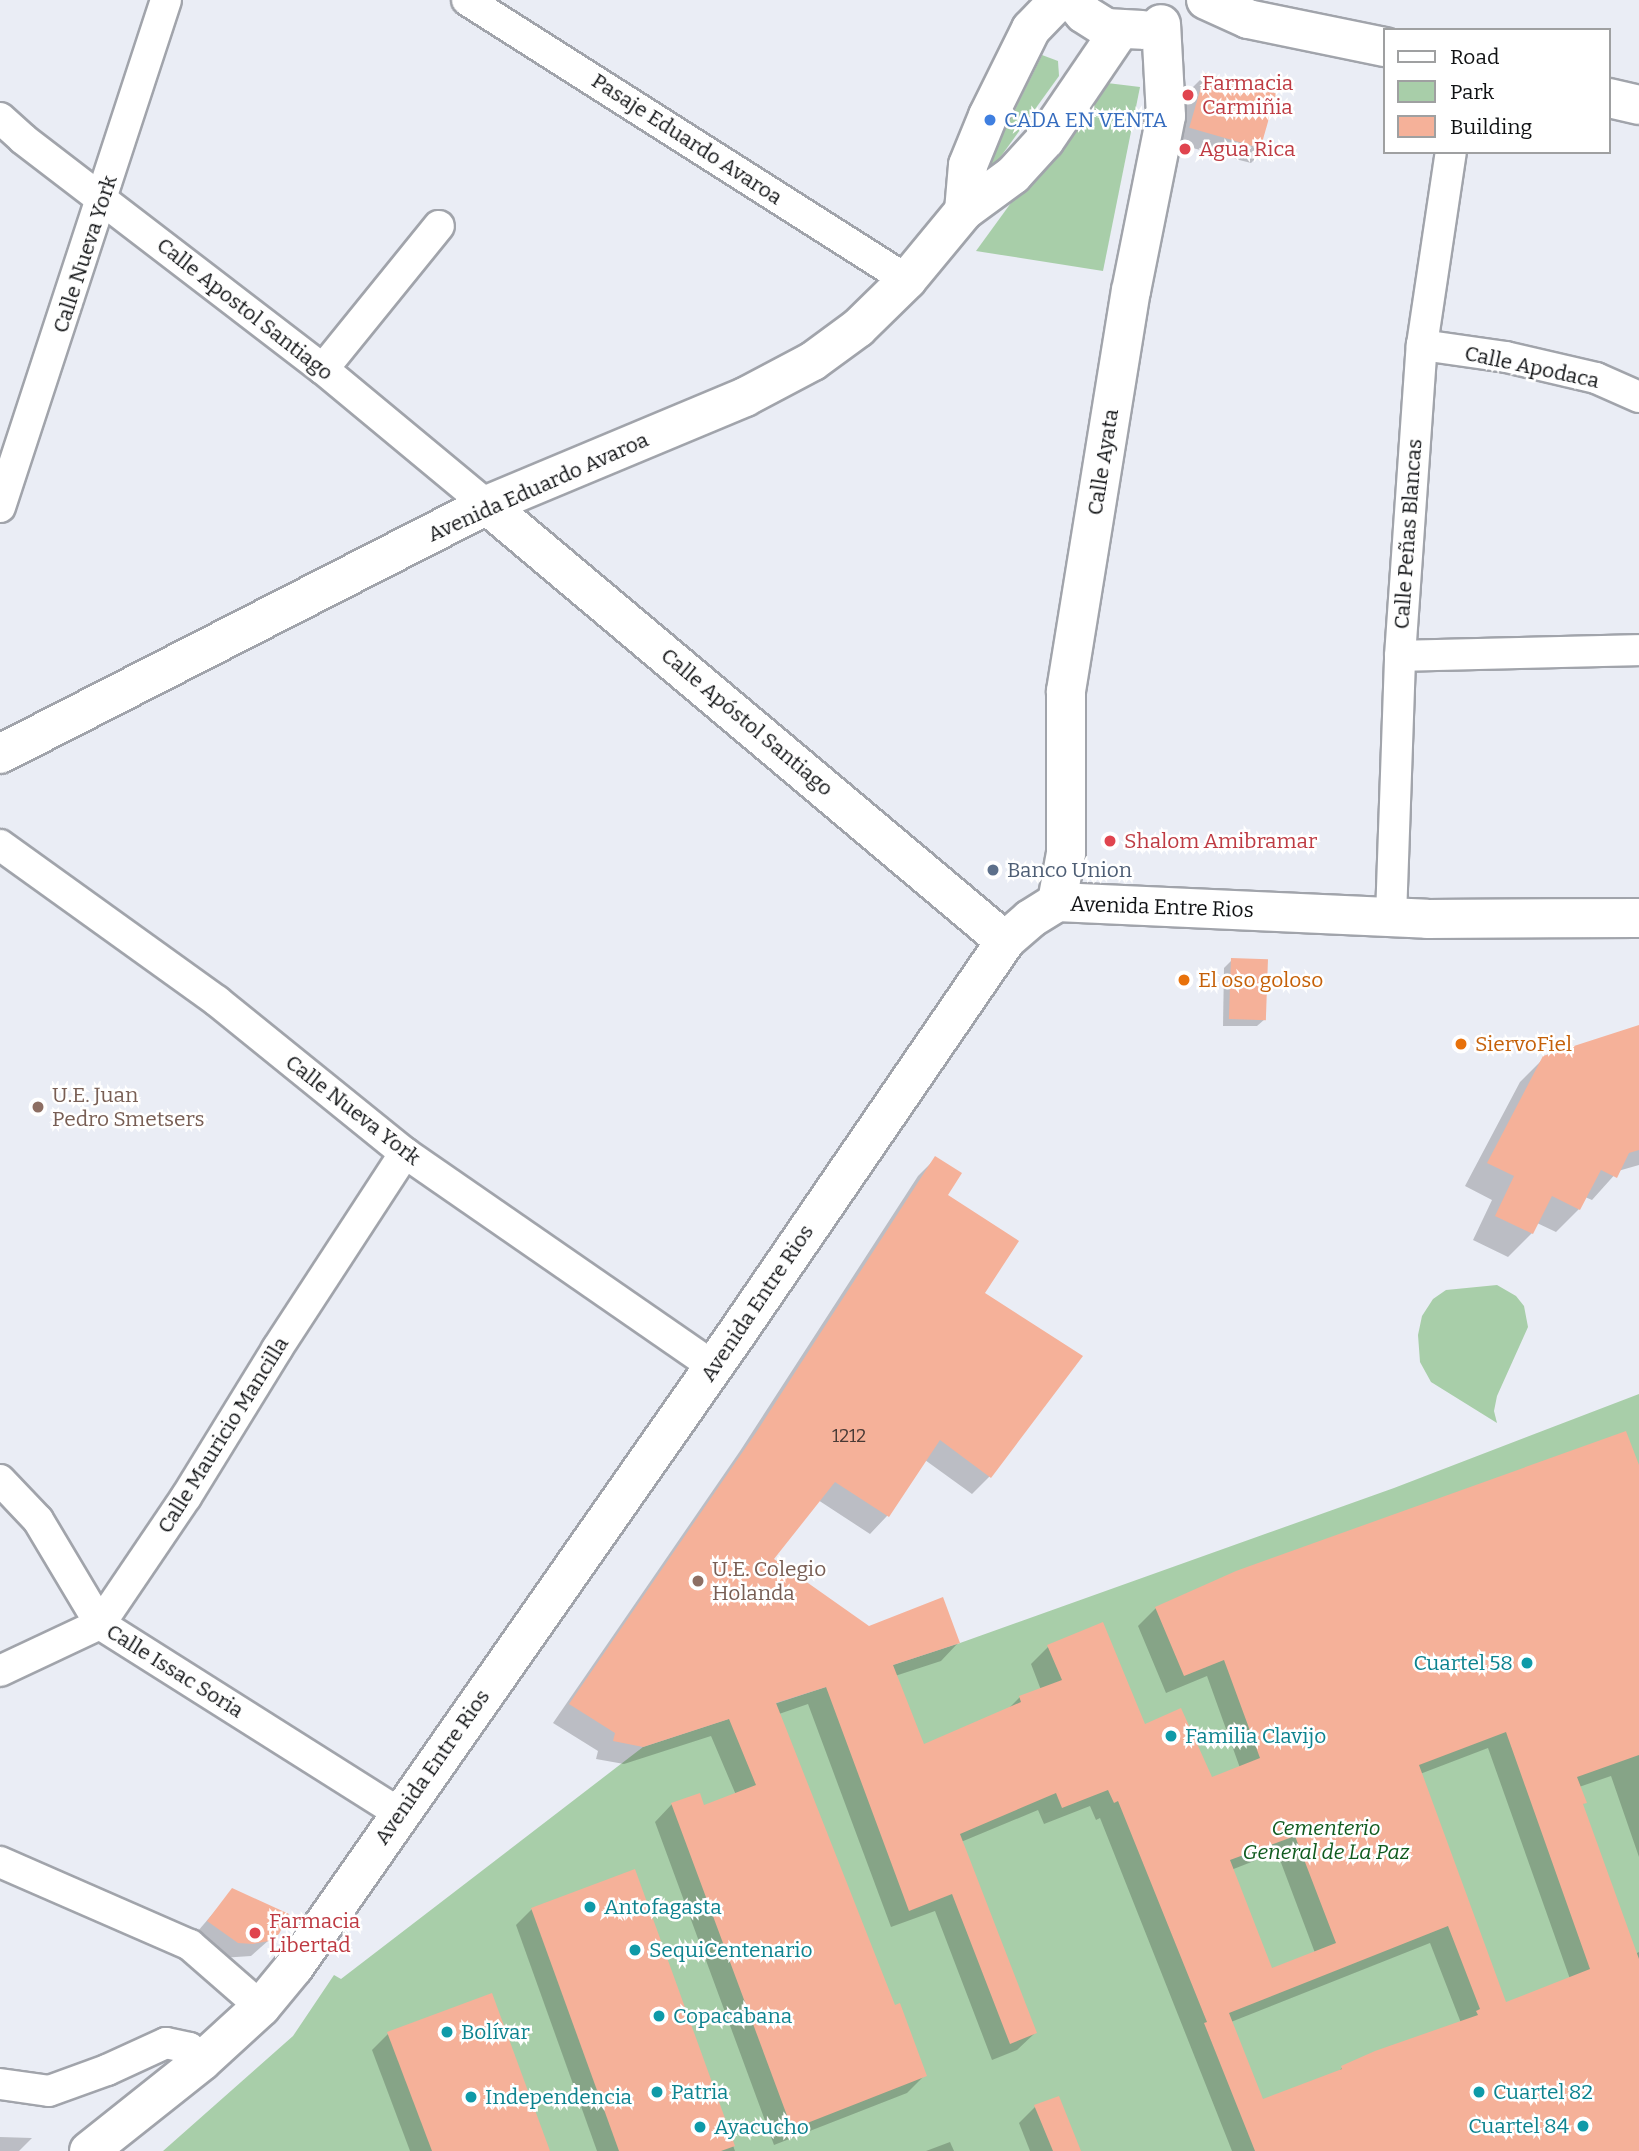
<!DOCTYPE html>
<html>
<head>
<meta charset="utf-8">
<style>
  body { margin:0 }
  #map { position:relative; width:1639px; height:2151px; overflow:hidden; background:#eaedf5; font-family:Bitter,serif }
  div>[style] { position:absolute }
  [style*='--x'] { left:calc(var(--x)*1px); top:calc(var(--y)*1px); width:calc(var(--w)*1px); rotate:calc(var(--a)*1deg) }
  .green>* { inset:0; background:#a8cea9 }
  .shadow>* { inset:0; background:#0003 }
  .building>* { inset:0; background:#f5b199; transform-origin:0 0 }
  .roads { filter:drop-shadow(2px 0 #a1a4ab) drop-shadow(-2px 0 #a1a4ab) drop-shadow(0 2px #a1a4ab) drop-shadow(0 -2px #a1a4ab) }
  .street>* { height:30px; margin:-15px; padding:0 15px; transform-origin:15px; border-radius:15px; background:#fff }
  .secondary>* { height:38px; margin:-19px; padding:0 19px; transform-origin:19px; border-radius:19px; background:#fff }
  .dots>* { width:19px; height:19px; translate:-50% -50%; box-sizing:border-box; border:4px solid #fff; border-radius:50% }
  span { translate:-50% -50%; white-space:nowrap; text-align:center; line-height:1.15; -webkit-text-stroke:5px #fff; paint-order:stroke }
  .number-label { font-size:18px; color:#493a35 }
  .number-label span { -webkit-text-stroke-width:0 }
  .health-label { font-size:21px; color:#be3a42 }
  .left { translate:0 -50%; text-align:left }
  .shop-label { font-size:21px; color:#366cbe }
  .street-label { font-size:21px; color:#101214 }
  .service-label { font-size:21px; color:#4e5e75 }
  .food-label { font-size:21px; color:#c56008 }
  .education-label { font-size:21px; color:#785e54 }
  .culture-label { font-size:21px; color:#0d838f }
  .right { translate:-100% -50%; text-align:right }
  .park-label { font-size:21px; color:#105b1f; font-style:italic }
  .legend { position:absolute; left:1383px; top:28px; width:228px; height:126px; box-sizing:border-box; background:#fff; border:2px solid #9fa0a1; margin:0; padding:9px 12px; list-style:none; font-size:21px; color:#101214 }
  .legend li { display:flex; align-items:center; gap:14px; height:35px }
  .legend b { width:35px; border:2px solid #9fa0a1 }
</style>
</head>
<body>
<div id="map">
  <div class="green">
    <div style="clip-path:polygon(1042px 55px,1058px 61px,1059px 76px,973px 195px)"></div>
    <div style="clip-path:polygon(1099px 82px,1140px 87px,1103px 271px,976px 251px)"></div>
    <div style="clip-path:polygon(1497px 1285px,1516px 1296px,1524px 1306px,1528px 1327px,1497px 1396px,1494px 1411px,1497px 1423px,1431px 1382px,1420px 1362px,1418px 1335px,1422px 1316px,1433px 1299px,1446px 1290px)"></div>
    <div style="clip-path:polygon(1639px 1394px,1639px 2151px,163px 2151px,293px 2036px,334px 1975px,341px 1979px,643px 1747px,960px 1643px,1394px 1488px)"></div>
  </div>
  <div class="shadow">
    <div style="clip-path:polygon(1205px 75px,1267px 147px,1251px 163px,1177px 144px,1189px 91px)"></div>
    <div style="clip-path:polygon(1232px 960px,1265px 1019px,1257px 1026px,1223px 1026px,1224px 968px)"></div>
    <div style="clip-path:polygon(1639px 1027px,1639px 1165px,1618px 1171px,1592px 1200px,1585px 1197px,1579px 1209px,1556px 1232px,1537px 1223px,1532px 1233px,1508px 1257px,1473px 1240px,1492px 1200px,1465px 1186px,1520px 1082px,1544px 1058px)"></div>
    <div style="clip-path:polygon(evenodd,936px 1158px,946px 1196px,983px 1294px,990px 1476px,972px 1494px,925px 1460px,887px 1516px,870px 1534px,818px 1500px,772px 1559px,869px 1628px,958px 1643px,941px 1661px,895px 1676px,923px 1747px,1008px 1709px,1020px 1697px,1041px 1690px,1031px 1664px,1048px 1647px,1211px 1779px,1240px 1768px,1207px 1676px,1166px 1693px,1138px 1626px,1156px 1608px,1639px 1470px,1639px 1857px,1611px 1776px,1579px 1787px,1585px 1802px,1581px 1806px,1635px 1954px,1639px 1952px,1639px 2151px,1232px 2151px,1100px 1818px,1096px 1820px,1090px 1806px,1044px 1824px,1038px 1810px,961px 1842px,1035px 2033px,1017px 2050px,992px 2060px,935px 1911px,891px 1927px,808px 1704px,779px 1714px,894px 2007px,925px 2075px,907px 2093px,774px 2145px,655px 1822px,672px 1804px,703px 1807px,736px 1795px,711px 1736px,624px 1764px,596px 1759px,598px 1751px,553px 1723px,740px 1451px,918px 1176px,936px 1158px,1488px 1748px,1570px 1979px,1505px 2004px,1420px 1774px,1488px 1748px,936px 1158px,1277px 1852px,1315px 1953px,1271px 1970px,1231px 1870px,1277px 1852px,936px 1158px,1430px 1943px,1461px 2023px,1342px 2068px,1337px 2073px,1263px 2102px,1231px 2022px,1430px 1943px)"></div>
    <div style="clip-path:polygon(634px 1871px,735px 2151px,597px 2151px,516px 1925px,532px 1909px)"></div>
    <div style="clip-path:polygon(233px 1890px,277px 1933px,251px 1956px,221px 1958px,192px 1938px)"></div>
    <div style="clip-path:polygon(388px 2034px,550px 2151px,410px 2151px,372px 2050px)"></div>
    <div style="clip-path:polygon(1035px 2107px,1079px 2151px,1030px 2151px,1019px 2123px)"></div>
    <div style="clip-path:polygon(0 2137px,32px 2138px,19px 2151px,0 2151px)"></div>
    <div style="clip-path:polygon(950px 2142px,954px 2151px,926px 2151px)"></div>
  </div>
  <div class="building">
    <div style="left:1205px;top:73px;width:74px;height:57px;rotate:16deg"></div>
    <div style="left:1231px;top:958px;width:37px;height:61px;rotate:2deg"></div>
    <div style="clip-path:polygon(1639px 1025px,1639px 1150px,1629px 1153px,1617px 1178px,1601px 1170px,1580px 1210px,1552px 1196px,1533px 1234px,1495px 1216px,1514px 1176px,1487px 1163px,1543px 1056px)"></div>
    <div style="clip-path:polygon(evenodd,935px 1156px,962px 1173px,948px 1195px,1019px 1241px,985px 1293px,1083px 1356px,991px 1478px,940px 1440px,889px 1517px,835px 1482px,774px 1559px,869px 1626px,943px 1597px,960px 1643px,893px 1665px,924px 1744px,1021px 1702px,1019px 1696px,1062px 1680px,1047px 1645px,1103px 1622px,1145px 1724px,1181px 1708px,1212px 1777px,1260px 1758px,1224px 1660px,1184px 1676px,1155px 1607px,1236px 1571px,1626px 1431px,1639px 1465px,1639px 1755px,1577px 1777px,1587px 1803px,1583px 1804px,1639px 1959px,1639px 2151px,1255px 2151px,1204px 2023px,1207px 2022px,1118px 1801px,1114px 1803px,1108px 1790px,1062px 1808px,1056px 1793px,960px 1834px,1037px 2033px,1010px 2044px,952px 1894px,909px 1911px,826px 1687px,776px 1703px,895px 2005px,900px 2003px,927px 2076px,792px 2129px,671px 1803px,700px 1793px,704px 1805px,756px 1785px,729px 1719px,643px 1747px,613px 1741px,615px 1733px,569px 1704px,757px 1431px,935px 1156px,1506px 1732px,1590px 1969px,1506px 2002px,1419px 1765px,1506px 1732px,935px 1156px,1295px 1836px,1336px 1943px,1272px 1968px,1230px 1860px,1295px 1836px,935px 1156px,1448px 1926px,1480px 2009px,1476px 2011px,1478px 2015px,1375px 2051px,1341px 2066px,1342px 2069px,1263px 2099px,1229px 2013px,1448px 1926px)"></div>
    <div style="clip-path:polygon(635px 1869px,735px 2146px,721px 2151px,619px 2151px,531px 1908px)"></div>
    <div style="clip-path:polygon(232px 1888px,289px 1914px,279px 1934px,269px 1941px,253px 1944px,238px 1943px,207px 1921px)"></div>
    <div style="clip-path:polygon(492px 1993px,550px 2151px,432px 2151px,387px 2032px)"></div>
    <div style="clip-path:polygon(1059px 2096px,1081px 2151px,1053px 2151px,1034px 2105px)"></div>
  </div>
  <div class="roads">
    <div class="street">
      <div style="--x:467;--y:0;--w:522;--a:32.47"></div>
      <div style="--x:0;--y:118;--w:31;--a:42"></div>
      <div style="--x:23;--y:139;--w:378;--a:37.5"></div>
      <div style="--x:323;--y:369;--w:213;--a:39.7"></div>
      <div style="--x:1422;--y:345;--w:85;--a:8.1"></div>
      <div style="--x:1506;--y:357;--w:92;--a:13.1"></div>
      <div style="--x:1596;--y:378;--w:47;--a:23.8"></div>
      <div style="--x:323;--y:369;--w:184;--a:-51"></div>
      <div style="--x:0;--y:507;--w:533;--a:-71.87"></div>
      <div style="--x:1400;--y:656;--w:239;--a:-1.4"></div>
      <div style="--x:0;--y:845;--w:267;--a:35.7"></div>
      <div style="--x:217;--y:1001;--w:242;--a:39"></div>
      <div style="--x:405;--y:1153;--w:374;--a:34.7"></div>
      <div style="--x:1391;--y:917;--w:261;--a:-88"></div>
      <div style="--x:1400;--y:656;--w:312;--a:-86"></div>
      <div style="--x:1422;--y:345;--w:195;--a:-81.5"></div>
      <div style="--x:0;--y:1480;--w:55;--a:46.5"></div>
      <div style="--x:38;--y:1520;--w:121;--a:59.2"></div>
      <div style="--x:100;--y:1624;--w:354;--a:32.3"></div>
      <div style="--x:0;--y:1671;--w:110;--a:-25.2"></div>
      <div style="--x:100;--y:1624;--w:153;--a:-55.9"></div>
      <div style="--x:186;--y:1497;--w:174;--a:-58.4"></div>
      <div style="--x:277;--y:1349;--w:234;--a:-56.9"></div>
      <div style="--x:0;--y:1862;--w:207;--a:23.6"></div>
      <div style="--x:190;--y:1945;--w:94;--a:41.1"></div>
      <div style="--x:0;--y:2084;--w:49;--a:8.1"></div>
      <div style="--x:49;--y:2091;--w:62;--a:-19.9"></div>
      <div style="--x:107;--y:2070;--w:65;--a:-24.6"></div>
      <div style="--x:166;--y:2043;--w:24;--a:12"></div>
      <div style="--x:189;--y:2048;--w:18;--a:45"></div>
    </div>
    <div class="secondary">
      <div style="--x:1072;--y:0;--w:18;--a:49"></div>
      <div style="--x:1084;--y:14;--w:26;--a:32"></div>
      <div style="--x:1106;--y:28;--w:36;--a:3"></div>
      <div style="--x:1206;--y:0;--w:46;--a:24.3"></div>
      <div style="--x:1248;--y:19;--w:140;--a:11.6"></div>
      <div style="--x:1609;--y:98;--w:31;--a:13"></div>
      <div style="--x:964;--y:211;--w:46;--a:-85"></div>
      <div style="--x:968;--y:165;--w:53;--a:-67.8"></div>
      <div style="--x:988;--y:116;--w:97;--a:-63.7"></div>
      <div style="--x:1031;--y:29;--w:40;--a:-46"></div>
      <div style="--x:487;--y:505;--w:677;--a:40.09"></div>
      <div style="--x:0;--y:754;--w:547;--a:-27.08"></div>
      <div style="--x:487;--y:505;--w:280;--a:-22.7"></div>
      <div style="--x:745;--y:397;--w:77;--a:-27.9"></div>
      <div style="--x:813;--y:361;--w:56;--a:-36.3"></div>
      <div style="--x:858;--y:328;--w:69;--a:-44.4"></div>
      <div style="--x:907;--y:280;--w:89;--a:-50.4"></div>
      <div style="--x:964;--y:211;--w:61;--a:-36.3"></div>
      <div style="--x:1013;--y:175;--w:47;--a:-47.6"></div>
      <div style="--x:1045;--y:140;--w:132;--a:-55.8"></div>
      <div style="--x:1057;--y:902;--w:50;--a:-79.6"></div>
      <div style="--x:1066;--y:853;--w:162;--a:-90"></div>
      <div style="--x:1066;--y:691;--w:405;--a:-80.8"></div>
      <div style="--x:1131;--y:291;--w:178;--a:-78.7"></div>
      <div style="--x:1166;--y:116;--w:92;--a:-93.1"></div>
      <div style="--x:89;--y:2151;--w:144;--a:-38.5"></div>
      <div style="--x:202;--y:2061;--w:80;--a:-42.5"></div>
      <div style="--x:261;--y:2007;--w:52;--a:-50.5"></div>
      <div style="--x:294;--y:1967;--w:770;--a:-55.05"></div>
      <div style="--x:735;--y:1336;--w:478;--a:-55.6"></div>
      <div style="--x:1005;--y:941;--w:33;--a:-41"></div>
      <div style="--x:1030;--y:919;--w:32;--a:-32"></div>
      <div style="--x:1057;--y:902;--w:370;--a:2.6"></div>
      <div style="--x:1427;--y:919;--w:212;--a:-0.3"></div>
    </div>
  </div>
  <div class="dots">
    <div style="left:1188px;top:95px;background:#e0444e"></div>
    <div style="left:990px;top:120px;background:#3f7fe0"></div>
    <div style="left:1185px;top:149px;background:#e0444e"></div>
    <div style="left:1110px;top:841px;background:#e0444e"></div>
    <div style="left:993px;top:870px;background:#5c6f8a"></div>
    <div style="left:1184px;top:980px;background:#e8710a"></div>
    <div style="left:1461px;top:1044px;background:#e8710a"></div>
    <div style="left:38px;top:1107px;background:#8d6e63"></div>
    <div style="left:698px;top:1581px;background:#8d6e63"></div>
    <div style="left:1527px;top:1663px;background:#0f9aa8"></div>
    <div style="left:1171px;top:1736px;background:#0f9aa8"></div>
    <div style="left:590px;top:1907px;background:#0f9aa8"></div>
    <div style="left:255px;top:1933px;background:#e0444e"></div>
    <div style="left:635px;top:1950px;background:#0f9aa8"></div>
    <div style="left:659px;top:2016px;background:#0f9aa8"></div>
    <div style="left:447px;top:2032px;background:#0f9aa8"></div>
    <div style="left:657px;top:2092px;background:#0f9aa8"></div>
    <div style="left:1479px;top:2092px;background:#0f9aa8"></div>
    <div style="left:471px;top:2097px;background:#0f9aa8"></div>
    <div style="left:1583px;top:2126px;background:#0f9aa8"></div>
    <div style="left:700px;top:2127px;background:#0f9aa8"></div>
  </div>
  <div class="number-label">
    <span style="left:849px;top:1436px">1212</span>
  </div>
  <div class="health-label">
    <span class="left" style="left:1202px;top:95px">Farmacia<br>Carmiñia</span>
    <span class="left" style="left:1199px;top:149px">Agua Rica</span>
    <span class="left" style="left:1124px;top:841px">Shalom Amibramar</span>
    <span class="left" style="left:269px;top:1933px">Farmacia<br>Libertad</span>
  </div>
  <div class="shop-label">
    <span class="left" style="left:1004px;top:120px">CADA EN VENTA</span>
  </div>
  <div class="street-label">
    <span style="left:687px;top:139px;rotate:33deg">Pasaje Eduardo Avaroa</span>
    <span style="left:85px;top:254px;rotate:-72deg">Calle Nueva York</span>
    <span style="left:245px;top:309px;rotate:38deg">Calle Apostol Santiago</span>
    <span style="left:1532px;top:367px;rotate:12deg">Calle Apodaca</span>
    <span style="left:1103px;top:462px;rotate:-81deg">Calle Ayata</span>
    <span style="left:538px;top:487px;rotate:-24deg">Avenida Eduardo Avaroa</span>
    <span style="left:1408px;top:534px;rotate:-86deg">Calle Peñas Blancas</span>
    <span style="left:747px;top:722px;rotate:40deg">Calle Apóstol Santiago</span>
    <span style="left:1162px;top:907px;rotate:2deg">Avenida Entre Rios</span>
    <span style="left:353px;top:1110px;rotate:38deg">Calle Nueva York</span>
    <span style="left:757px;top:1303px;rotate:-56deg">Avenida Entre Rios</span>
    <span style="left:223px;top:1435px;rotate:-58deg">Calle Mauricio Mancilla</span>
    <span style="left:175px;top:1671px;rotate:32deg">Calle Issac Soria</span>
    <span style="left:432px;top:1767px;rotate:-55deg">Avenida Entre Rios</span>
  </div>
  <div class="service-label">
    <span class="left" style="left:1007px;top:870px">Banco Union</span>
  </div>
  <div class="food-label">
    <span class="left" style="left:1198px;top:980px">El oso goloso</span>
    <span class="left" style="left:1475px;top:1044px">SiervoFiel</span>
  </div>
  <div class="education-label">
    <span class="left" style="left:52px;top:1107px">U.E. Juan<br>Pedro Smetsers</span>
    <span class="left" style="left:712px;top:1581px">U.E. Colegio<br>Holanda</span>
  </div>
  <div class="culture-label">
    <span class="right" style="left:1513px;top:1663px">Cuartel 58</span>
    <span class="left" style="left:1185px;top:1736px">Familia Clavijo</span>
    <span class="left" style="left:604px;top:1907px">Antofagasta</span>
    <span class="left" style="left:649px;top:1950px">SequiCentenario</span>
    <span class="left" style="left:673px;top:2016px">Copacabana</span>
    <span class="left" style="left:461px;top:2032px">Bolívar</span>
    <span class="left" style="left:671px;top:2092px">Patria</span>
    <span class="left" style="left:1493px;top:2092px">Cuartel 82</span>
    <span class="left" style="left:485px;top:2097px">Independencia</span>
    <span class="right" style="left:1569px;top:2126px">Cuartel 84</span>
    <span class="left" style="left:714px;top:2127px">Ayacucho</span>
  </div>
  <div class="park-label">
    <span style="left:1326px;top:1840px">Cementerio<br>General de La Paz</span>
  </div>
  <ul class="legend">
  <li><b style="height:9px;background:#fff"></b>Road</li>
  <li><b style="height:19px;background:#a8cea9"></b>Park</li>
  <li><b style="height:19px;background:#f5b199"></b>Building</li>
  </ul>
</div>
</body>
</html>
